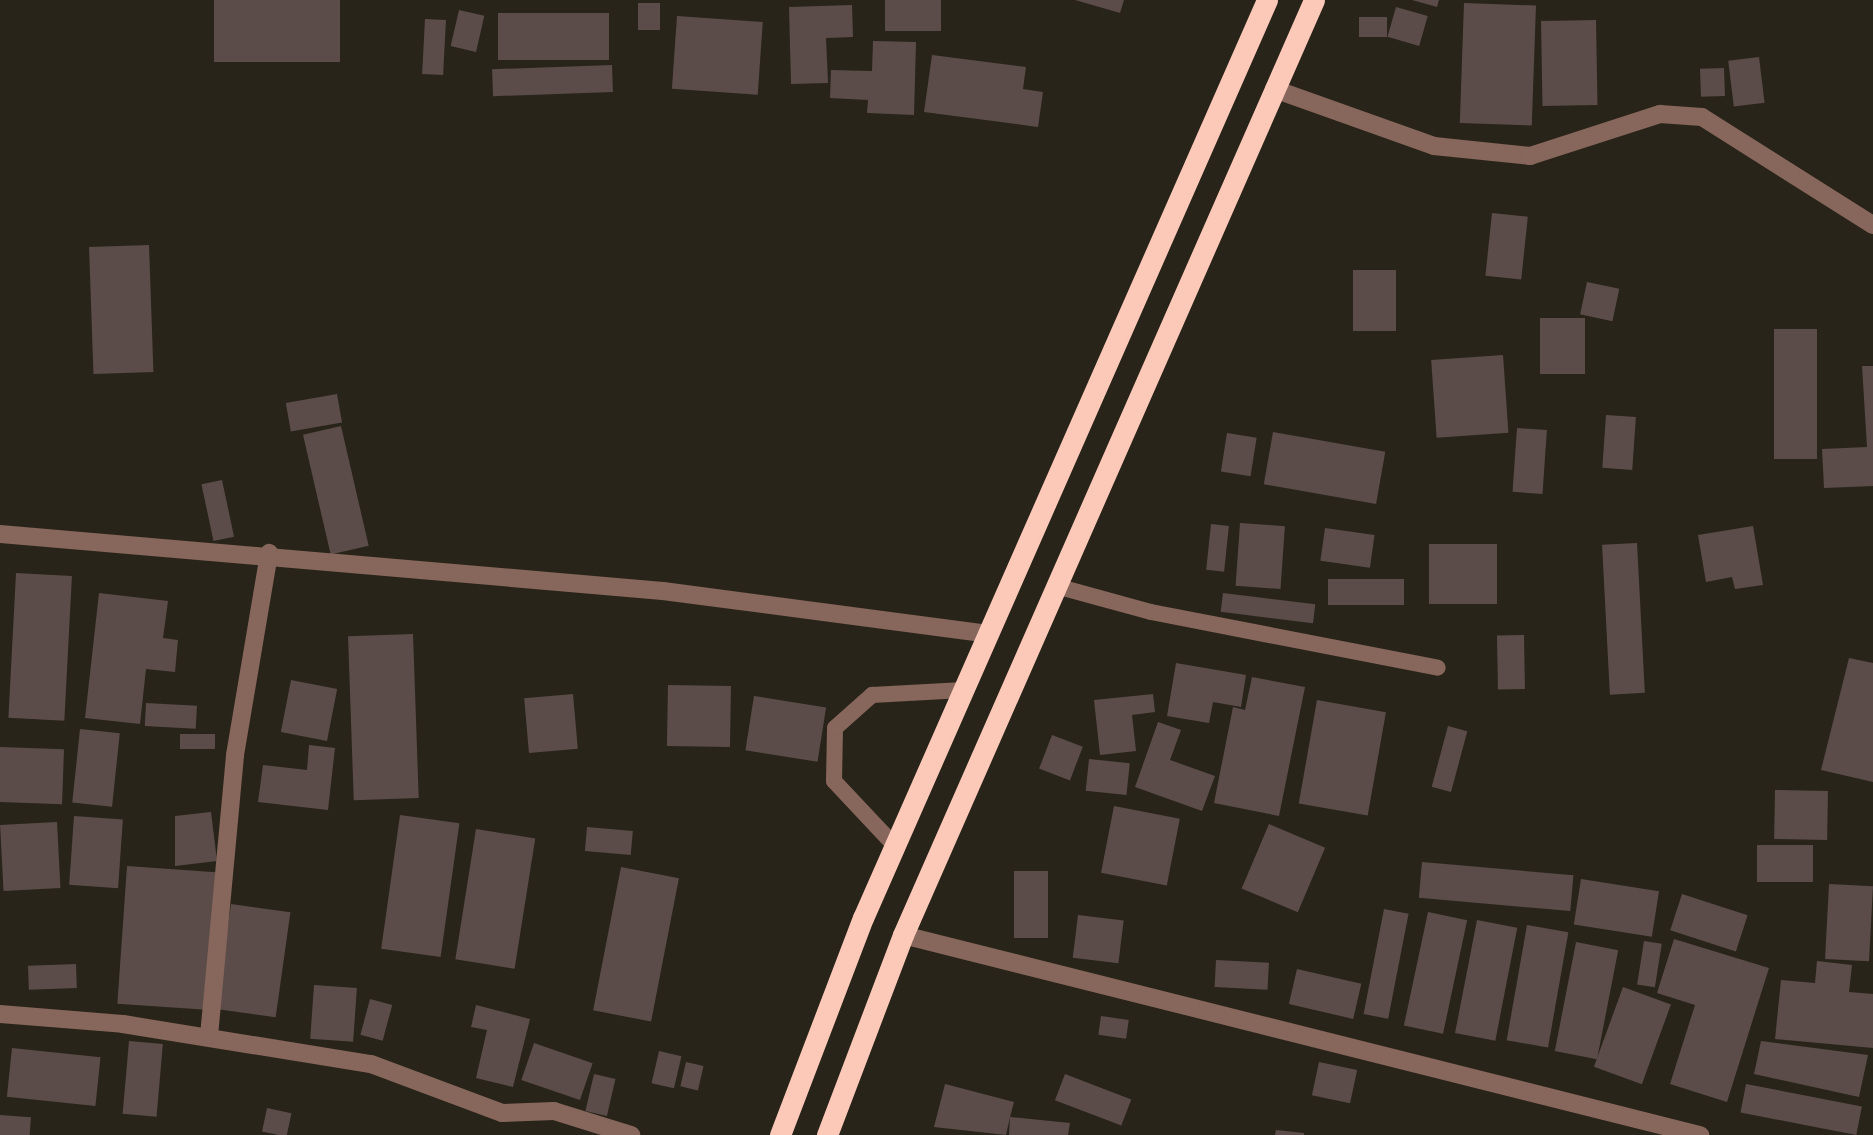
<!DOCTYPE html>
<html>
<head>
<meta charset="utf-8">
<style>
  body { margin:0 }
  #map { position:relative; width:1873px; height:1135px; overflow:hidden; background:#292419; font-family:Manrope,sans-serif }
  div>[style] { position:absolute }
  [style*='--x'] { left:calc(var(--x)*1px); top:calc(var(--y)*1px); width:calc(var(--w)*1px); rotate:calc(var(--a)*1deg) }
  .building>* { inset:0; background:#5b4c4a; transform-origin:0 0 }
  .lane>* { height:16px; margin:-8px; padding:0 8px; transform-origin:8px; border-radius:8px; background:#87665b }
  .street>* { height:18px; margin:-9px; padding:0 9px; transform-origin:9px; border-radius:9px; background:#87665b }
  .highway>* { height:21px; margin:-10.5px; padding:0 10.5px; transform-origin:10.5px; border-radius:10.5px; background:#fcc9b9 }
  span { translate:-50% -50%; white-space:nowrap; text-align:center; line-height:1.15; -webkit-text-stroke:6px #1f1b10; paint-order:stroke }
</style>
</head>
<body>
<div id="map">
  <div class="building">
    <div style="left:214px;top:0;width:126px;height:62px"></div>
    <div style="left:885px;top:0;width:56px;height:31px"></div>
    <div style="clip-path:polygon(1075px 0,1124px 0,1120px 13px)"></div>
    <div style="clip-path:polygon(1412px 0,1439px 0,1437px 7px)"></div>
    <div style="left:638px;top:3px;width:22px;height:27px"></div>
    <div style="left:1464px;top:3px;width:72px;height:120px;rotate:2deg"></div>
    <div style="clip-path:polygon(852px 5px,853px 37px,826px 38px,828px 83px,791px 84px,789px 7px)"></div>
    <div style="left:1396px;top:7px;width:33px;height:31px;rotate:16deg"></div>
    <div style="left:459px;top:10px;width:26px;height:37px;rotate:13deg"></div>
    <div style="left:498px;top:13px;width:111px;height:47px"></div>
    <div style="left:677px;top:16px;width:86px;height:73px;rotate:4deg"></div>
    <div style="left:1359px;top:17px;width:28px;height:20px"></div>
    <div style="left:425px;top:19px;width:21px;height:55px;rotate:3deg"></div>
    <div style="left:1596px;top:20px;width:85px;height:55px;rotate:89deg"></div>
    <div style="clip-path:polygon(873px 41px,916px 42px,914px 115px,867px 113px,868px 100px,830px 98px,831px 70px,872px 71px)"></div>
    <div style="clip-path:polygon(932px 55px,1026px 67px,1023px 89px,1043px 92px,1038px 127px,924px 112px)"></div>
    <div style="left:1759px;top:57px;width:46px;height:31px;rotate:83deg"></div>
    <div style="left:612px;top:65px;width:27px;height:120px;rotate:88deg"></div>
    <div style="left:1724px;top:68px;width:28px;height:24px;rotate:88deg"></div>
    <div style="left:1492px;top:213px;width:36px;height:63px;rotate:6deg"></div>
    <div style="left:149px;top:245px;width:127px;height:60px;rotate:88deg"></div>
    <div style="left:1353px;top:270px;width:43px;height:61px"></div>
    <div style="left:1587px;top:282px;width:33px;height:33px;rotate:12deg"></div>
    <div style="left:1540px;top:318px;width:45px;height:56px"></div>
    <div style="left:1774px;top:329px;width:43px;height:130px"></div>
    <div style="left:1503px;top:355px;width:78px;height:72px;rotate:86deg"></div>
    <div style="clip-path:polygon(1862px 366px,1873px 366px,1873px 486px,1824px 488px,1822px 449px,1867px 447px)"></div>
    <div style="left:337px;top:394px;width:29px;height:52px;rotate:80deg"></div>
    <div style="left:1606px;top:415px;width:30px;height:53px;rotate:4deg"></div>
    <div style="left:341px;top:426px;width:123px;height:39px;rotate:77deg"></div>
    <div style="left:1517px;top:428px;width:30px;height:64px;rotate:4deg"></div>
    <div style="left:1273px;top:432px;width:114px;height:53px;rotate:10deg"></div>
    <div style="left:1227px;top:433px;width:30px;height:39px;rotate:9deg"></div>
    <div style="left:222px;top:480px;width:58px;height:21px;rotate:78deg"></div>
    <div style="left:1240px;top:523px;width:45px;height:63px;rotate:4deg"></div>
    <div style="left:1211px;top:524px;width:18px;height:46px;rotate:6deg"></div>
    <div style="clip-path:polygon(1753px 526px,1763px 585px,1735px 589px,1732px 577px,1706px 582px,1698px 535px)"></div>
    <div style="left:1325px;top:528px;width:50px;height:33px;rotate:8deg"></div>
    <div style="left:1637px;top:543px;width:150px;height:35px;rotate:87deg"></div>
    <div style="left:1429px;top:544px;width:68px;height:60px"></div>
    <div style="left:16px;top:573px;width:56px;height:145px;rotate:3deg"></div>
    <div style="left:1328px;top:579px;width:76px;height:26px"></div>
    <div style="clip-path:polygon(99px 593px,168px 601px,163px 638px,178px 640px,175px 672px,146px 669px,140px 724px,85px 718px)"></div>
    <div style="left:1223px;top:593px;width:93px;height:19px;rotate:7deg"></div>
    <div style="left:413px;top:634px;width:164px;height:65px;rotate:88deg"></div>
    <div style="left:1524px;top:635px;width:54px;height:27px;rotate:89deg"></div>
    <div style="clip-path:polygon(1849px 658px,1873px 663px,1873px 782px,1821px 770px)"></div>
    <div style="clip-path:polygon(1176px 663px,1246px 675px,1241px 707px,1213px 702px,1209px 723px,1167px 716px)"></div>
    <div style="clip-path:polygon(1252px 677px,1305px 687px,1279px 816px,1214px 803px,1233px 707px,1245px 710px)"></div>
    <div style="left:291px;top:680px;width:47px;height:53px;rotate:11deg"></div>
    <div style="left:668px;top:685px;width:63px;height:61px;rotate:1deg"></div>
    <div style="left:573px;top:694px;width:55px;height:49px;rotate:85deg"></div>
    <div style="clip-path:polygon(1153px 694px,1155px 712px,1132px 715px,1136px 751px,1100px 755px,1094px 700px)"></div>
    <div style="left:754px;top:696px;width:73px;height:55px;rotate:9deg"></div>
    <div style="left:1317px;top:700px;width:70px;height:105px;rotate:10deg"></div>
    <div style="left:146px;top:703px;width:51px;height:23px;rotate:3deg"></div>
    <div style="clip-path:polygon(1158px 722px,1181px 730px,1170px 760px,1215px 776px,1202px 811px,1135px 787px)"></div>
    <div style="left:1448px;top:726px;width:20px;height:63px;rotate:15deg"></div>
    <div style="left:80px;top:729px;width:40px;height:74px;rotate:6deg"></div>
    <div style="left:180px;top:734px;width:35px;height:15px"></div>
    <div style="left:1052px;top:735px;width:33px;height:36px;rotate:21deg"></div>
    <div style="clip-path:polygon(309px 745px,335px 748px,328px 810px,258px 802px,263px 765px,307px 770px)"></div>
    <div style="left:0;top:747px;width:64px;height:55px;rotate:2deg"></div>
    <div style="left:1089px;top:759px;width:41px;height:32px;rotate:6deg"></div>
    <div style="left:1775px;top:790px;width:53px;height:49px;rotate:1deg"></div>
    <div style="left:1114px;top:806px;width:67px;height:68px;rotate:11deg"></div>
    <div style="clip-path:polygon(211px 812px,217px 861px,175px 866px,175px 816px)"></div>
    <div style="left:400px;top:815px;width:60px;height:135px;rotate:8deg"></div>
    <div style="left:74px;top:816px;width:49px;height:69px;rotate:4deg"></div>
    <div style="left:57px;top:822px;width:66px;height:57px;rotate:87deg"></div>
    <div style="left:1269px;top:824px;width:61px;height:70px;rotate:23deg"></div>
    <div style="left:587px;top:827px;width:46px;height:24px;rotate:5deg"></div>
    <div style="left:476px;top:829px;width:60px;height:132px;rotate:9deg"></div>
    <div style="left:1757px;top:845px;width:56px;height:37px"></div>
    <div style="left:1422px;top:862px;width:152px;height:36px;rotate:5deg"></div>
    <div style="left:127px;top:866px;width:89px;height:138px;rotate:4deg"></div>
    <div style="left:621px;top:867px;width:59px;height:146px;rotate:11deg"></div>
    <div style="left:1014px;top:871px;width:34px;height:67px"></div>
    <div style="left:1581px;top:879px;width:79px;height:46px;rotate:9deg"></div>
    <div style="left:1829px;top:884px;width:44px;height:75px;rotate:3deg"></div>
    <div style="left:1682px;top:894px;width:69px;height:38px;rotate:18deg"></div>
    <div style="left:231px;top:904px;width:60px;height:106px;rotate:8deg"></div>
    <div style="left:1384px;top:909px;width:25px;height:107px;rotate:11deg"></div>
    <div style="left:1428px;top:912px;width:40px;height:116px;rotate:12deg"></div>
    <div style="left:1078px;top:915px;width:46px;height:43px;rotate:7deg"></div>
    <div style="left:1477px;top:920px;width:41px;height:115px;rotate:11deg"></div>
    <div style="left:1527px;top:925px;width:42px;height:117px;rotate:10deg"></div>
    <div style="clip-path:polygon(1674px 939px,1769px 968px,1727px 1102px,1670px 1084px,1695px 1005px,1657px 993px)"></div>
    <div style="left:1644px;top:941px;width:18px;height:44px;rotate:9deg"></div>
    <div style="left:1576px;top:942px;width:43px;height:111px;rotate:11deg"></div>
    <div style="left:1216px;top:960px;width:53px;height:27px;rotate:3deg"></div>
    <div style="clip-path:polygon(1817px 961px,1852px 965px,1849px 992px,1873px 994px,1873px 1048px,1775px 1039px,1781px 980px,1815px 983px)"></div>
    <div style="left:76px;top:964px;width:24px;height:48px;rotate:88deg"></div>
    <div style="left:1297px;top:969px;width:66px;height:36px;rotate:13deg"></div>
    <div style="left:314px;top:985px;width:43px;height:54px;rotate:4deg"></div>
    <div style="left:1623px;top:987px;width:51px;height:85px;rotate:20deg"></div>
    <div style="left:370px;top:999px;width:23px;height:37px;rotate:15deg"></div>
    <div style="clip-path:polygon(476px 1005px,530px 1019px,513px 1087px,476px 1078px,487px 1030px,471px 1027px)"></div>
    <div style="left:1101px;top:1016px;width:28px;height:19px;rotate:8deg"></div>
    <div style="left:129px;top:1041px;width:34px;height:73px;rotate:5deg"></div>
    <div style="clip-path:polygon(1761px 1041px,1868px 1055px,1859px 1097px,1754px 1074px)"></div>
    <div style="left:534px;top:1043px;width:62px;height:39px;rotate:19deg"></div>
    <div style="left:12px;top:1048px;width:89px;height:49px;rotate:6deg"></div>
    <div style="left:659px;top:1051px;width:23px;height:33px;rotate:13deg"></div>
    <div style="left:686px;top:1062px;width:18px;height:25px;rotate:13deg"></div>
    <div style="left:1319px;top:1062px;width:39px;height:34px;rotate:12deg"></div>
    <div style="left:594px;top:1074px;width:22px;height:38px;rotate:13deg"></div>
    <div style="left:1065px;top:1074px;width:71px;height:28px;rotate:21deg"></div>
    <div style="clip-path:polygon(945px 1084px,1014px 1102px,1010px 1117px,1070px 1123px,1068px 1135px,1009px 1135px,1010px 1117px,1006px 1135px,934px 1127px)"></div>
    <div style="left:1746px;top:1084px;width:118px;height:29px;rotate:11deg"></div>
    <div style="left:267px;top:1108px;width:25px;height:24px;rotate:12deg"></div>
    <div style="left:0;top:1115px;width:31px;height:20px;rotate:4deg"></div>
    <div style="clip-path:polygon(1276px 1130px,1304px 1133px,1304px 1135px,1275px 1135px)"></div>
  </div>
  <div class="lane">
    <div style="--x:1056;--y:586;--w:98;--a:15.3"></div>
    <div style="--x:1151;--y:612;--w:292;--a:11"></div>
    <div style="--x:895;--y:846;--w:89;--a:-133.2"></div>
    <div style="--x:834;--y:781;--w:53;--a:-88.9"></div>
    <div style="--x:835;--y:728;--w:50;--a:-41.7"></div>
    <div style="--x:872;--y:695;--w:91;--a:-3.1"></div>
  </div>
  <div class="street">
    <div style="--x:1274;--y:89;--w:170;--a:19.6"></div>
    <div style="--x:1434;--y:146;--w:97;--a:5.9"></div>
    <div style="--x:1530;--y:156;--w:137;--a:-17.9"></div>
    <div style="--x:1660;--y:114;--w:42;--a:4.1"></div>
    <div style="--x:1702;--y:117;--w:202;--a:32.3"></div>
    <div style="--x:0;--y:534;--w:665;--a:4.91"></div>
    <div style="--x:663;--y:591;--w:328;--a:7.5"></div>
    <div style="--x:903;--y:935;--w:822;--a:14.09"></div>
    <div style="--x:0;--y:1014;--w:123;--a:4.6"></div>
    <div style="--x:123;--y:1024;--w:251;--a:9.2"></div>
    <div style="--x:371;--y:1064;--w:140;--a:20.5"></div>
    <div style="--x:502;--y:1113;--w:52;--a:-2.2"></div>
    <div style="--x:554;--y:1111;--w:81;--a:17.3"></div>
    <div style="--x:209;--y:1036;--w:282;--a:-84.7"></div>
    <div style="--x:235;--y:755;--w:205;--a:-80.4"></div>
  </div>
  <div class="highway">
    <div style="--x:780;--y:1135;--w:232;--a:-69.1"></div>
    <div style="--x:863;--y:918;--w:1003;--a:-66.25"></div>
    <div style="--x:827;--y:1135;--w:214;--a:-69.2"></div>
    <div style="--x:903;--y:935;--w:1021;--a:-66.27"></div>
  </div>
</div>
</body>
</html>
